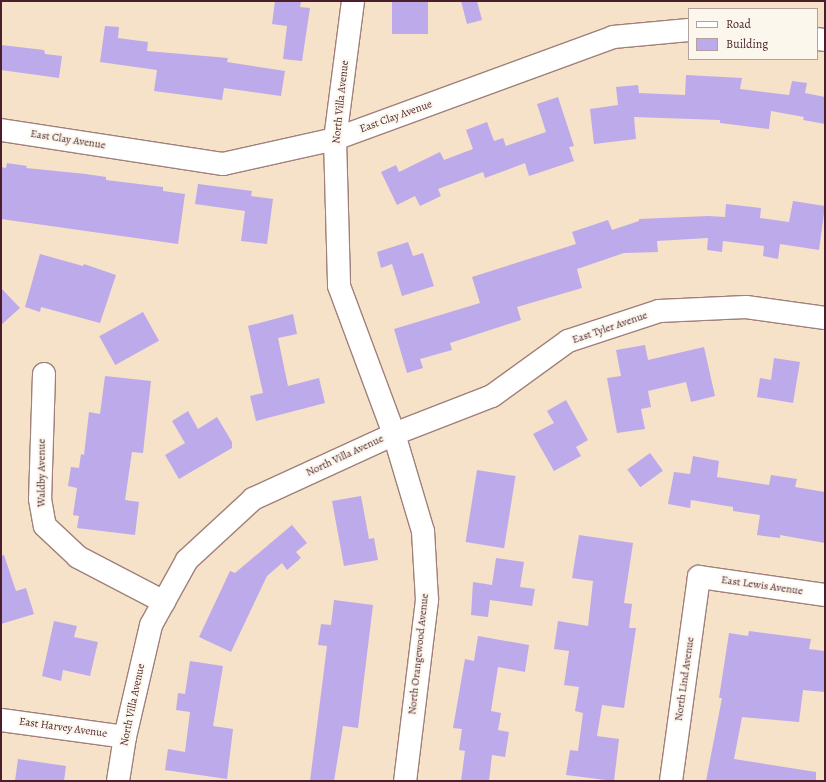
<!DOCTYPE html>
<html>
<head>
<meta charset="utf-8">
<style>
  body { margin:0 }
  #map { position:relative; width:826px; height:782px; overflow:hidden; background:#f6e1c9; font-family:Alegreya,serif }
  div>[style] { position:absolute }
  [style*='--x'] { left:calc(var(--x)*1px); top:calc(var(--y)*1px); width:calc(var(--w)*1px); rotate:calc(var(--a)*1deg) }
  .building>* { inset:0; background:#bdaaea; transform-origin:0 0 }
  .roads { filter:drop-shadow(1px 0 #a0807a) drop-shadow(-1px 0 #a0807a) drop-shadow(0 1px #a0807a) drop-shadow(0 -1px #a0807a) }
  .minor>* { height:22px; margin:-11px; padding:0 11px; transform-origin:11px; border-radius:11px; background:#fff }
  span { translate:-50% -50%; white-space:nowrap; text-align:center; line-height:1.15; -webkit-text-stroke:4px #fbf7ec; paint-order:stroke }
  .street-label { font-size:11px; color:#4a1f2b }
  .frame { position:absolute; inset:0; border:2px solid #4a1f2b; pointer-events:none }
  .legend { position:absolute; left:688px; top:8px; width:130px; height:52px; box-sizing:border-box; background:#fbf7ec; border:1px solid #b4a19f; margin:0; padding:5px 7px; list-style:none; font-size:12px; color:#4a1f2b }
  .legend li { display:flex; align-items:center; gap:8px; height:20px }
  .legend b { width:20px; border:1px solid #b4a19f }
</style>
</head>
<body>
<div id="map">
  <div class="building">
    <div style="clip-path:polygon(275px 1px,301px 1px,300px 7px,310px 8px,302px 61px,283px 59px,287px 26px,272px 24px)"></div>
    <div style="left:392px;top:1px;width:36px;height:33px"></div>
    <div style="clip-path:polygon(461px 1px,477px 1px,482px 20px,467px 24px)"></div>
    <div style="clip-path:polygon(105px 26px,119px 27px,118px 38px,148px 42px,147px 51px,228px 58px,227px 62px,285px 71px,281px 96px,224px 88px,222px 100px,154px 91px,157px 70px,100px 62px)"></div>
    <div style="clip-path:polygon(1px 45px,44px 50px,45px 54px,62px 56px,59px 78px,1px 70px)"></div>
    <div style="clip-path:polygon(686px 75px,742px 78px,740px 89px,789px 95px,792px 81px,807px 83px,805px 93px,825px 97px,825px 124px,803px 120px,804px 117px,771px 111px,769px 129px,720px 123px,720px 120px,634px 117px,636px 139px,594px 144px,590px 109px,618px 105px,616px 87px,638px 85px,639px 93px,685px 95px)"></div>
    <div style="clip-path:polygon(558px 97px,574px 146px,569px 147px,574px 161px,529px 176px,525px 163px,485px 178px,483px 172px,438px 189px,441px 196px,420px 206px,415px 196px,397px 205px,381px 172px,396px 165px,399px 172px,440px 152px,444px 160px,473px 149px,466px 130px,487px 122px,494px 141px,503px 138px,506px 146px,546px 132px,537px 104px)"></div>
    <div style="clip-path:polygon(7px 163px,27px 166px,26px 168px,86px 174px,106px 177px,106px 180px,163px 187px,163px 191px,185px 194px,178px 244px,1px 219px,1px 167px,6px 168px)"></div>
    <div style="clip-path:polygon(198px 184px,252px 191px,251px 196px,273px 199px,267px 244px,241px 241px,245px 211px,195px 204px)"></div>
    <div style="clip-path:polygon(793px 201px,825px 206px,819px 250px,780px 244px,778px 259px,763px 256px,764px 246px,723px 241px,722px 252px,707px 250px,708px 238px,657px 241px,658px 252px,624px 253px,577px 269px,582px 288px,517px 307px,521px 320px,450px 343px,452px 350px,420px 359px,423px 368px,407px 373px,394px 329px,480px 303px,472px 277px,576px 244px,572px 232px,608px 220px,612px 230px,639px 221px,639px 219px,708px 216px,725px 217px,726px 204px,761px 208px,760px 218px,789px 222px)"></div>
    <div style="clip-path:polygon(408px 242px,413px 256px,423px 253px,434px 286px,402px 296px,392px 264px,381px 268px,377px 252px)"></div>
    <div style="clip-path:polygon(40px 254px,83px 266px,84px 264px,116px 275px,100px 323px,41px 307px,40px 312px,25px 307px)"></div>
    <div style="clip-path:polygon(1px 288px,20px 308px,1px 325px)"></div>
    <div style="left:143px;top:312px;width:33px;height:50px;rotate:61deg"></div>
    <div style="clip-path:polygon(293px 314px,297px 334px,278px 338px,288px 386px,319px 378px,325px 403px,256px 421px,250px 396px,263px 393px,248px 326px)"></div>
    <div style="clip-path:polygon(645px 345px,648px 360px,704px 347px,715px 396px,691px 402px,686px 382px,648px 391px,651px 407px,641px 409px,645px 429px,617px 433px,607px 378px,621px 376px,616px 350px)"></div>
    <div style="clip-path:polygon(774px 358px,800px 362px,793px 403px,757px 397px,760px 378px,771px 380px)"></div>
    <div style="clip-path:polygon(105px 376px,151px 381px,143px 453px,132px 452px,125px 500px,139px 502px,135px 535px,77px 528px,79px 516px,73px 515px,77px 488px,68px 486px,71px 467px,79px 468px,81px 454px,84px 455px,89px 412px,100px 414px)"></div>
    <div style="clip-path:polygon(566px 400px,588px 440px,576px 447px,581px 456px,554px 471px,533px 434px,554px 423px,547px 411px)"></div>
    <div style="clip-path:polygon(188px 411px,198px 429px,217px 417px,232px 442px,232px 448px,179px 479px,165px 455px,185px 443px,172px 421px)"></div>
    <div style="left:650px;top:453px;width:22px;height:28px;rotate:54deg"></div>
    <div style="clip-path:polygon(693px 456px,719px 461px,717px 477px,769px 485px,771px 475px,797px 479px,795px 487px,825px 492px,825px 543px,780px 535px,780px 538px,757px 535px,760px 515px,733px 511px,733px 507px,691px 500px,690px 508px,668px 504px,674px 472px,690px 474px)"></div>
    <div style="left:477px;top:470px;width:39px;height:73px;rotate:9deg"></div>
    <div style="clip-path:polygon(361px 496px,369px 539px,374px 538px,378px 560px,344px 566px,332px 501px)"></div>
    <div style="clip-path:polygon(292px 525px,307px 543px,296px 552px,301px 558px,287px 570px,282px 563px,267px 576px,231px 652px,199px 637px,230px 571px,235px 573px)"></div>
    <div style="clip-path:polygon(579px 535px,633px 543px,624px 603px,632px 604px,629px 628px,636px 628px,624px 708px,602px 705px,597px 736px,619px 739px,614px 781px,566px 775px,570px 750px,578px 751px,583px 713px,575px 711px,579px 687px,564px 685px,569px 651px,554px 649px,558px 621px,588px 626px,593px 581px,572px 578px)"></div>
    <div style="clip-path:polygon(4px 555px,16px 591px,26px 588px,34px 614px,1px 624px,1px 556px)"></div>
    <div style="clip-path:polygon(496px 558px,524px 562px,520px 587px,535px 589px,532px 606px,490px 600px,488px 617px,471px 615px,473px 582px,492px 585px)"></div>
    <div style="clip-path:polygon(334px 600px,373px 605px,358px 728px,343px 726px,334px 781px,310px 781px,327px 646px,318px 645px,321px 624px,331px 625px)"></div>
    <div style="clip-path:polygon(54px 621px,77px 626px,74px 637px,98px 642px,90px 676px,63px 670px,61px 681px,42px 676px)"></div>
    <div style="clip-path:polygon(749px 631px,811px 639px,809px 649px,825px 651px,825px 692px,803px 690px,799px 722px,742px 717px,734px 759px,816px 772px,816px 781px,706px 781px,722px 698px,719px 698px,729px 633px,748px 636px)"></div>
    <div style="clip-path:polygon(478px 636px,529px 645px,525px 672px,498px 667px,491px 711px,501px 713px,498px 730px,509px 732px,505px 757px,492px 755px,489px 781px,461px 781px,465px 751px,459px 750px,462px 729px,453px 728px,465px 659px,474px 661px)"></div>
    <div style="clip-path:polygon(190px 661px,223px 666px,213px 726px,233px 729px,227px 779px,165px 770px,168px 749px,185px 752px,190px 712px,176px 710px,178px 693px,185px 694px)"></div>
    <div style="clip-path:polygon(18px 759px,66px 766px,64px 781px,15px 781px)"></div>
  </div>
  <div class="roads">
    <div class="minor">
      <div style="--x:353;--y:1;--w:139;--a:97.4"></div>
      <div style="--x:335;--y:139;--w:147;--a:88.4"></div>
      <div style="--x:339;--y:286;--w:158;--a:69.6"></div>
      <div style="--x:394;--y:434;--w:101;--a:73.4"></div>
      <div style="--x:423;--y:531;--w:69;--a:86.7"></div>
      <div style="--x:427;--y:600;--w:182;--a:96.9"></div>
      <div style="--x:817;--y:39;--w:8;--a:7"></div>
      <div style="--x:1;--y:130;--w:225;--a:8.7"></div>
      <div style="--x:223;--y:164;--w:115;--a:-12.6"></div>
      <div style="--x:335;--y:139;--w:296;--a:-20.1"></div>
      <div style="--x:613;--y:37;--w:76;--a:-5.3"></div>
      <div style="--x:44;--y:374;--w:125;--a:91.8"></div>
      <div style="--x:40;--y:499;--w:27;--a:80"></div>
      <div style="--x:45;--y:526;--w:45;--a:43.2"></div>
      <div style="--x:78;--y:557;--w:97;--a:27.6"></div>
      <div style="--x:1;--y:720;--w:125;--a:7.8"></div>
      <div style="--x:118;--y:781;--w:45;--a:-81"></div>
      <div style="--x:125;--y:737;--w:115;--a:-76.9"></div>
      <div style="--x:151;--y:625;--w:74;--a:-61"></div>
      <div style="--x:187;--y:560;--w:90;--a:-42.7"></div>
      <div style="--x:253;--y:499;--w:155;--a:-24.7"></div>
      <div style="--x:394;--y:434;--w:105;--a:-21.2"></div>
      <div style="--x:492;--y:396;--w:94;--a:-35.9"></div>
      <div style="--x:568;--y:341;--w:96;--a:-18.2"></div>
      <div style="--x:659;--y:311;--w:87;--a:-2.6"></div>
      <div style="--x:746;--y:307;--w:80;--a:7.9"></div>
      <div style="--x:671;--y:781;--w:206;--a:-82.2"></div>
      <div style="--x:699;--y:577;--w:127;--a:8.1"></div>
    </div>
  </div>
  <div class="street-label">
    <span style="left:341px;top:102px;rotate:-84deg">North Villa Avenue</span>
    <span style="left:396px;top:117px;rotate:-20deg">East Clay Avenue</span>
    <span style="left:68px;top:140px;rotate:9deg">East Clay Avenue</span>
    <span style="left:610px;top:328px;rotate:-19deg">East Tyler Avenue</span>
    <span style="left:345px;top:456px;rotate:-25deg">North Villa Avenue</span>
    <span style="left:42px;top:473px;rotate:-90deg">Waldby Avenue</span>
    <span style="left:762px;top:586px;rotate:8deg">East Lewis Avenue</span>
    <span style="left:419px;top:654px;rotate:-84deg">North Orangewood Avenue</span>
    <span style="left:685px;top:679px;rotate:-82deg">North Lind Avenue</span>
    <span style="left:133px;top:705px;rotate:-78deg">North Villa Avenue</span>
    <span style="left:63px;top:728px;rotate:8deg">East Harvey Avenue</span>
  </div>
  <div class="frame"></div>
  <ul class="legend">
  <li><b style="height:5px;background:#fff"></b>Road</li>
  <li><b style="height:11px;background:#bdaaea"></b>Building</li>
  </ul>
</div>
</body>
</html>
